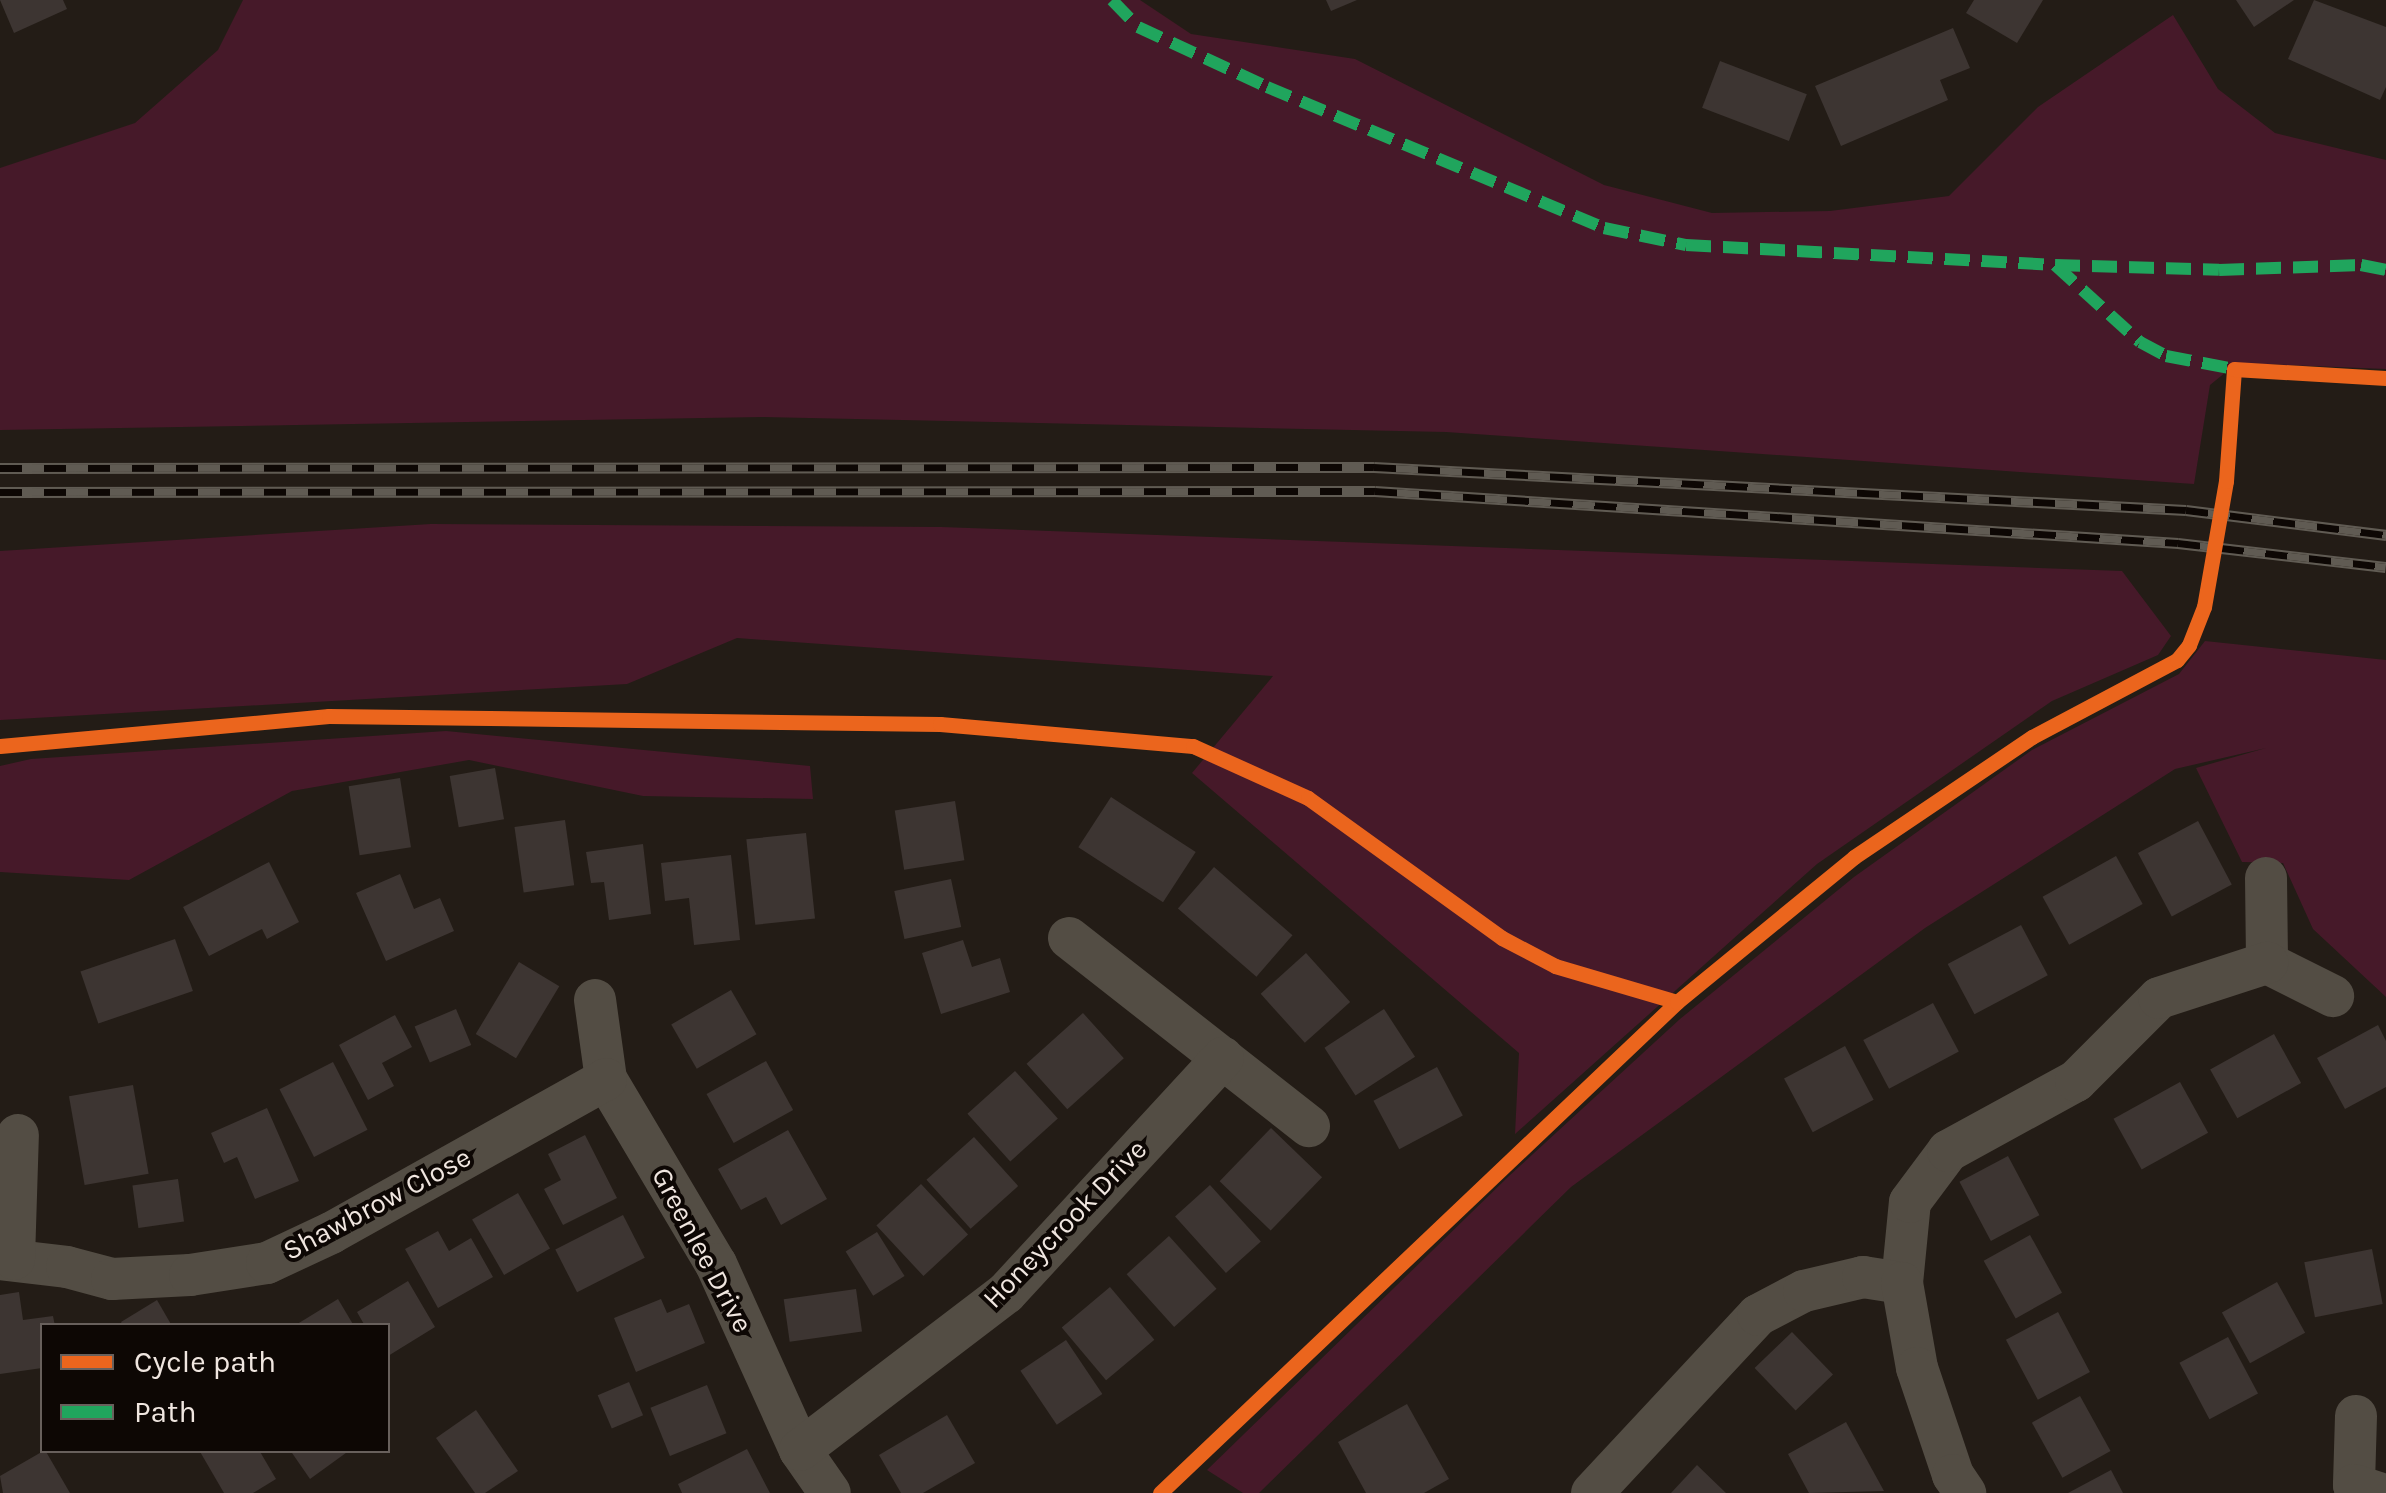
<!DOCTYPE html>
<html>
<head>
<meta charset="utf-8">
<style>
  body { margin:0 }
  #map { position:relative; width:2386px; height:1493px; overflow:hidden; background:#231c16; font-family:Karla,sans-serif }
  div>[style] { position:absolute }
  [style*='--x'] { left:calc(var(--x)*1px); top:calc(var(--y)*1px); width:calc(var(--w)*1px); rotate:calc(var(--a)*1deg) }
  .green>* { inset:0; background:#461929 }
  .building>* { inset:0; background:#3d3532; transform-origin:0 0 }
  .street>* { height:42px; margin:-21px; padding:0 21px; transform-origin:21px; border-radius:21px; background:#534d44 }
  .rail>* { height:11px; margin-top:-5.5px; transform-origin:0; background:repeating-linear-gradient(90deg,#0d0704 0 22px,#605b53 0 44px); box-sizing:border-box; border-block:2px solid #605b53 }
  .quiet>* { height:12px; margin-top:-6px; transform-origin:0; background:repeating-linear-gradient(90deg,#20a55d 0 25px,transparent 0 37px) }
  .cycleway>* { height:15px; margin:-7.5px; padding:0 7.5px; transform-origin:7.5px; border-radius:7.5px; background:#eb651d }
  span { translate:-50% -50%; white-space:nowrap; text-align:center; line-height:1.15; -webkit-text-stroke:8px #0d0704; paint-order:stroke }
  .street-label { font-size:28px; color:#f0e6e0 }
  .legend { position:absolute; left:40px; top:1323px; width:350px; height:130px; box-sizing:border-box; background:#0d0704; border:2px solid #68605c; margin:0; padding:12px 18px; list-style:none; font-size:30px; color:#f0e6e0 }
  .legend li { display:flex; align-items:center; gap:20px; height:50px }
  .legend b { width:50px; border:2px solid #68605c }
</style>
</head>
<body>
<div id="map">
  <div class="green">
    <div style="clip-path:polygon(243px 0,1140px 0,1191px 34px,1355px 59px,1604px 185px,1712px 213px,1830px 211px,1949px 196px,2038px 107px,2173px 15px,2218px 89px,2275px 133px,2386px 160px,2386px 369px,2237px 363px,2210px 385px,2194px 484px,1446px 432px,763px 417px,0 430px,0 168px,135px 123px,218px 50px)"></div>
    <div style="clip-path:polygon(431px 524px,941px 527px,2122px 571px,2171px 636px,2158px 655px,2052px 701px,1817px 864px,1515px 1134px,1519px 1053px,1192px 773px,1273px 676px,737px 638px,627px 684px,0 720px,0 551px)"></div>
    <div style="clip-path:polygon(2205px 641px,2386px 660px,2386px 997px,2313px 929px,2283px 863px,2242px 862px,2196px 768px,2266px 748px,2175px 769px,1925px 928px,1571px 1187px,1259px 1493px,1243px 1493px,1207px 1470px,1509px 1176px,1680px 1019px,1854px 877px,2032px 750px,2179px 674px)"></div>
    <div style="clip-path:polygon(446px 731px,810px 766px,813px 799px,643px 796px,469px 760px,292px 791px,129px 880px,0 872px,0 766px,31px 759px)"></div>
  </div>
  <div class="building">
    <div style="clip-path:polygon(0 0,63px 0,67px 9px,14px 33px)"></div>
    <div style="clip-path:polygon(1326px 0,1357px 0,1331px 11px)"></div>
    <div style="clip-path:polygon(1974px 0,2043px 0,2017px 43px,1966px 13px)"></div>
    <div style="clip-path:polygon(2236px 0,2294px 0,2254px 27px)"></div>
    <div style="clip-path:polygon(2314px 0,2386px 27px,2386px 87px,2380px 100px,2288px 59px)"></div>
    <div style="clip-path:polygon(1953px 28px,1970px 68px,1940px 80px,1948px 100px,1841px 146px,1815px 86px)"></div>
    <div style="left:1720px;top:61px;width:93px;height:50px;rotate:21deg"></div>
    <div style="left:495px;top:768px;width:52px;height:46px;rotate:80deg"></div>
    <div style="left:400px;top:778px;width:70px;height:52px;rotate:81deg"></div>
    <div style="left:1111px;top:797px;width:101px;height:60px;rotate:33deg"></div>
    <div style="left:955px;top:801px;width:60px;height:61px;rotate:81deg"></div>
    <div style="left:565px;top:820px;width:66px;height:51px;rotate:82deg"></div>
    <div style="left:2198px;top:821px;width:72px;height:68px;rotate:62deg"></div>
    <div style="left:806px;top:833px;width:86px;height:60px;rotate:84deg"></div>
    <div style="clip-path:polygon(643px 844px,651px 914px,609px 920px,604px 882px,591px 883px,586px 852px)"></div>
    <div style="clip-path:polygon(731px 855px,740px 940px,694px 945px,689px 898px,665px 901px,661px 863px)"></div>
    <div style="left:2116px;top:856px;width:55px;height:84px;rotate:61deg"></div>
    <div style="clip-path:polygon(269px 862px,299px 922px,267px 939px,262px 929px,209px 956px,183px 907px)"></div>
    <div style="left:1214px;top:867px;width:104px;height:55px;rotate:41deg"></div>
    <div style="clip-path:polygon(400px 874px,414px 909px,440px 898px,454px 931px,386px 961px,356px 893px)"></div>
    <div style="left:951px;top:879px;width:49px;height:58px;rotate:78deg"></div>
    <div style="left:2021px;top:925px;width:57px;height:83px;rotate:62deg"></div>
    <div style="left:175px;top:939px;width:55px;height:100px;rotate:71deg"></div>
    <div style="clip-path:polygon(963px 940px,972px 967px,1000px 958px,1010px 992px,941px 1014px,922px 953px)"></div>
    <div style="left:1306px;top:953px;width:66px;height:61px;rotate:48deg"></div>
    <div style="left:519px;top:962px;width:47px;height:84px;rotate:31deg"></div>
    <div style="left:731px;top:990px;width:51px;height:69px;rotate:60deg"></div>
    <div style="left:1933px;top:1003px;width:55px;height:79px;rotate:62deg"></div>
    <div style="left:456px;top:1009px;width:39px;height:45px;rotate:67deg"></div>
    <div style="left:1384px;top:1009px;width:57px;height:71px;rotate:57deg"></div>
    <div style="left:1083px;top:1013px;width:61px;height:76px;rotate:48deg"></div>
    <div style="clip-path:polygon(395px 1015px,412px 1047px,382px 1063px,394px 1086px,368px 1100px,339px 1045px)"></div>
    <div style="clip-path:polygon(2378px 1025px,2386px 1041px,2386px 1087px,2345px 1109px,2317px 1058px)"></div>
    <div style="left:2274px;top:1034px;width:56px;height:73px;rotate:61deg"></div>
    <div style="left:1845px;top:1046px;width:61px;height:69px;rotate:62deg"></div>
    <div style="left:766px;top:1061px;width:56px;height:68px;rotate:61deg"></div>
    <div style="left:333px;top:1062px;width:76px;height:60px;rotate:63deg"></div>
    <div style="left:1437px;top:1067px;width:55px;height:72px;rotate:62deg"></div>
    <div style="left:1015px;top:1071px;width:64px;height:64px;rotate:48deg"></div>
    <div style="left:2180px;top:1082px;width:58px;height:76px;rotate:61deg"></div>
    <div style="left:133px;top:1085px;width:90px;height:65px;rotate:80deg"></div>
    <div style="clip-path:polygon(267px 1108px,299px 1181px,255px 1199px,237px 1157px,224px 1163px,211px 1133px)"></div>
    <div style="left:1271px;top:1128px;width:71px;height:74px;rotate:44deg"></div>
    <div style="clip-path:polygon(788px 1130px,827px 1199px,781px 1225px,766px 1197px,741px 1210px,718px 1169px)"></div>
    <div style="clip-path:polygon(585px 1135px,617px 1198px,563px 1225px,544px 1189px,561px 1180px,548px 1154px)"></div>
    <div style="left:974px;top:1137px;width:66px;height:64px;rotate:48deg"></div>
    <div style="left:2008px;top:1156px;width:67px;height:55px;rotate:62deg"></div>
    <div style="left:178px;top:1179px;width:43px;height:46px;rotate:82deg"></div>
    <div style="left:921px;top:1184px;width:69px;height:61px;rotate:47deg"></div>
    <div style="left:1210px;top:1185px;width:76px;height:47px;rotate:48deg"></div>
    <div style="left:518px;top:1193px;width:64px;height:53px;rotate:60deg"></div>
    <div style="left:623px;top:1215px;width:48px;height:76px;rotate:63deg"></div>
    <div style="clip-path:polygon(438px 1231px,449px 1251px,471px 1238px,493px 1277px,438px 1308px,405px 1249px)"></div>
    <div style="left:877px;top:1232px;width:52px;height:37px;rotate:58deg"></div>
    <div style="left:2030px;top:1235px;width:66px;height:53px;rotate:61deg"></div>
    <div style="left:1169px;top:1236px;width:71px;height:57px;rotate:48deg"></div>
    <div style="left:2372px;top:1249px;width:56px;height:69px;rotate:79deg"></div>
    <div style="clip-path:polygon(408px 1281px,435px 1327px,388px 1356px,388px 1326px,365px 1326px,357px 1312px)"></div>
    <div style="left:2277px;top:1282px;width:58px;height:63px;rotate:61deg"></div>
    <div style="left:1110px;top:1287px;width:69px;height:63px;rotate:50deg"></div>
    <div style="left:856px;top:1289px;width:43px;height:73px;rotate:82deg"></div>
    <div style="clip-path:polygon(19px 1292px,23px 1320px,53px 1316px,55px 1326px,42px 1326px,42px 1368px,0 1374px,0 1295px)"></div>
    <div style="clip-path:polygon(338px 1299px,354px 1326px,294px 1326px)"></div>
    <div style="clip-path:polygon(661px 1299px,667px 1313px,689px 1304px,705px 1343px,636px 1372px,614px 1318px)"></div>
    <div style="clip-path:polygon(157px 1300px,172px 1326px,123px 1326px,121px 1322px)"></div>
    <div style="left:2058px;top:1312px;width:68px;height:59px;rotate:62deg"></div>
    <div style="left:1792px;top:1332px;width:59px;height:52px;rotate:46deg"></div>
    <div style="left:2228px;top:1337px;width:64px;height:55px;rotate:62deg"></div>
    <div style="left:1066px;top:1340px;width:65px;height:55px;rotate:56deg"></div>
    <div style="left:629px;top:1382px;width:36px;height:34px;rotate:67deg"></div>
    <div style="left:707px;top:1385px;width:52px;height:61px;rotate:68deg"></div>
    <div style="left:2080px;top:1396px;width:63px;height:55px;rotate:61deg"></div>
    <div style="clip-path:polygon(1407px 1404px,1449px 1479px,1424px 1493px,1366px 1493px,1338px 1442px)"></div>
    <div style="clip-path:polygon(476px 1410px,518px 1471px,485px 1493px,475px 1493px,436px 1438px)"></div>
    <div style="clip-path:polygon(947px 1415px,975px 1463px,923px 1493px,901px 1493px,879px 1455px)"></div>
    <div style="clip-path:polygon(1846px 1422px,1884px 1491px,1809px 1493px,1788px 1454px)"></div>
    <div style="clip-path:polygon(747px 1449px,770px 1493px,682px 1493px,678px 1484px)"></div>
    <div style="clip-path:polygon(45px 1450px,70px 1493px,3px 1493px,0 1476px)"></div>
    <div style="clip-path:polygon(199px 1450px,259px 1450px,276px 1479px,253px 1493px,224px 1493px)"></div>
    <div style="clip-path:polygon(290px 1450px,350px 1450px,310px 1479px)"></div>
    <div style="clip-path:polygon(1697px 1465px,1726px 1493px,1671px 1493px)"></div>
    <div style="clip-path:polygon(2111px 1470px,2123px 1493px,2068px 1493px)"></div>
  </div>
  <div class="street">
    <div style="--x:2266;--y:878;--w:85;--a:89.3"></div>
    <div style="--x:2267;--y:963;--w:74;--a:26.6"></div>
    <div style="--x:1069;--y:938;--w:305;--a:38.1"></div>
    <div style="--x:595;--y:1000;--w:80;--a:82.1"></div>
    <div style="--x:606;--y:1079;--w:215;--a:59.3"></div>
    <div style="--x:716;--y:1264;--w:204;--a:65.7"></div>
    <div style="--x:800;--y:1450;--w:52;--a:55.1"></div>
    <div style="--x:0;--y:1259;--w:67;--a:6.8"></div>
    <div style="--x:67;--y:1267;--w:47;--a:14.9"></div>
    <div style="--x:112;--y:1279;--w:78;--a:-2.9"></div>
    <div style="--x:190;--y:1275;--w:78;--a:-8.9"></div>
    <div style="--x:267;--y:1263;--w:71;--a:-25.1"></div>
    <div style="--x:331;--y:1233;--w:315;--a:-29.2"></div>
    <div style="--x:14;--y:1259;--w:124;--a:-88.2"></div>
    <div style="--x:1902;--y:1283;--w:81;--a:-84.4"></div>
    <div style="--x:1910;--y:1202;--w:64;--a:-53.3"></div>
    <div style="--x:1948;--y:1151;--w:146;--a:-28.7"></div>
    <div style="--x:2076;--y:1081;--w:117;--a:-45"></div>
    <div style="--x:2159;--y:998;--w:114;--a:-18"></div>
    <div style="--x:2356;--y:1416;--w:69;--a:91.7"></div>
    <div style="--x:2354;--y:1485;--w:25;--a:18"></div>
    <div style="--x:800;--y:1450;--w:259;--a:-37.3"></div>
    <div style="--x:1006;--y:1293;--w:320;--a:-47.3"></div>
    <div style="--x:1592;--y:1493;--w:243;--a:-47"></div>
    <div style="--x:1758;--y:1315;--w:52;--a:-27.6"></div>
    <div style="--x:1804;--y:1291;--w:61;--a:-13.3"></div>
    <div style="--x:1863;--y:1277;--w:39;--a:9"></div>
    <div style="--x:1902;--y:1283;--w:86;--a:80"></div>
    <div style="--x:1917;--y:1368;--w:113;--a:71.4"></div>
    <div style="--x:1953;--y:1475;--w:22;--a:56"></div>
  </div>
  <div class="rail">
    <div style="--x:0;--y:468;--w:1374;--a:-0.04"></div>
    <div style="--x:1374;--y:467;--w:813;--a:3.03"></div>
    <div style="--x:2186;--y:510;--w:202;--a:7.1"></div>
    <div style="--x:0;--y:492;--w:1375;--a:-0.04"></div>
    <div style="--x:1375;--y:491;--w:805;--a:3.71"></div>
    <div style="--x:2178;--y:543;--w:209;--a:6.6"></div>
  </div>
  <div class="quiet">
    <div style="--x:1112;--y:0;--w:37;--a:46"></div>
    <div style="--x:1138;--y:27;--w:142;--a:24.9"></div>
    <div style="--x:1267;--y:87;--w:365;--a:22.7"></div>
    <div style="--x:1604;--y:228;--w:84;--a:11.7"></div>
    <div style="--x:1686;--y:245;--w:370;--a:3.1"></div>
    <div style="--x:2055;--y:265;--w:164;--a:1.7"></div>
    <div style="--x:2219;--y:270;--w:142;--a:-2"></div>
    <div style="--x:2361;--y:265;--w:25;--a:11"></div>
    <div style="--x:2055;--y:265;--w:115;--a:42.2"></div>
    <div style="--x:2140;--y:342;--w:30;--a:28"></div>
    <div style="--x:2166;--y:356;--w:69;--a:10.8"></div>
  </div>
  <div class="cycleway">
    <div style="--x:0;--y:746;--w:330;--a:-5.2"></div>
    <div style="--x:329;--y:716;--w:611;--a:0.75"></div>
    <div style="--x:940;--y:724;--w:254;--a:5"></div>
    <div style="--x:1193;--y:746;--w:126;--a:24.3"></div>
    <div style="--x:1308;--y:798;--w:239;--a:35.8"></div>
    <div style="--x:1502;--y:938;--w:60;--a:27.8"></div>
    <div style="--x:1555;--y:966;--w:127;--a:16.4"></div>
    <div style="--x:1160;--y:1493;--w:713;--a:-43.52"></div>
    <div style="--x:1677;--y:1002;--w:229;--a:-39.3"></div>
    <div style="--x:1854;--y:857;--w:215;--a:-34"></div>
    <div style="--x:2032;--y:737;--w:164;--a:-28"></div>
    <div style="--x:2177;--y:660;--w:19;--a:-51"></div>
    <div style="--x:2189;--y:645;--w:41;--a:-68.5"></div>
    <div style="--x:2204;--y:607;--w:128;--a:-80.1"></div>
    <div style="--x:2226;--y:481;--w:112;--a:-85.9"></div>
    <div style="--x:2234;--y:369;--w:152;--a:3.4"></div>
  </div>
  <div class="street-label">
    <span style="left:377px;top:1204px;rotate:-28deg">Shawbrow Close</span>
    <span style="left:1065px;top:1224px;rotate:-46deg">Honeycrook Drive</span>
    <span style="left:702px;top:1250px;rotate:62deg">Greenlee Drive</span>
  </div>
  <ul class="legend">
  <li><b style="height:12px;background:#eb651d"></b>Cycle path</li>
  <li><b style="height:12px;background:#20a55d"></b>Path</li>
  </ul>
</div>
</body>
</html>
